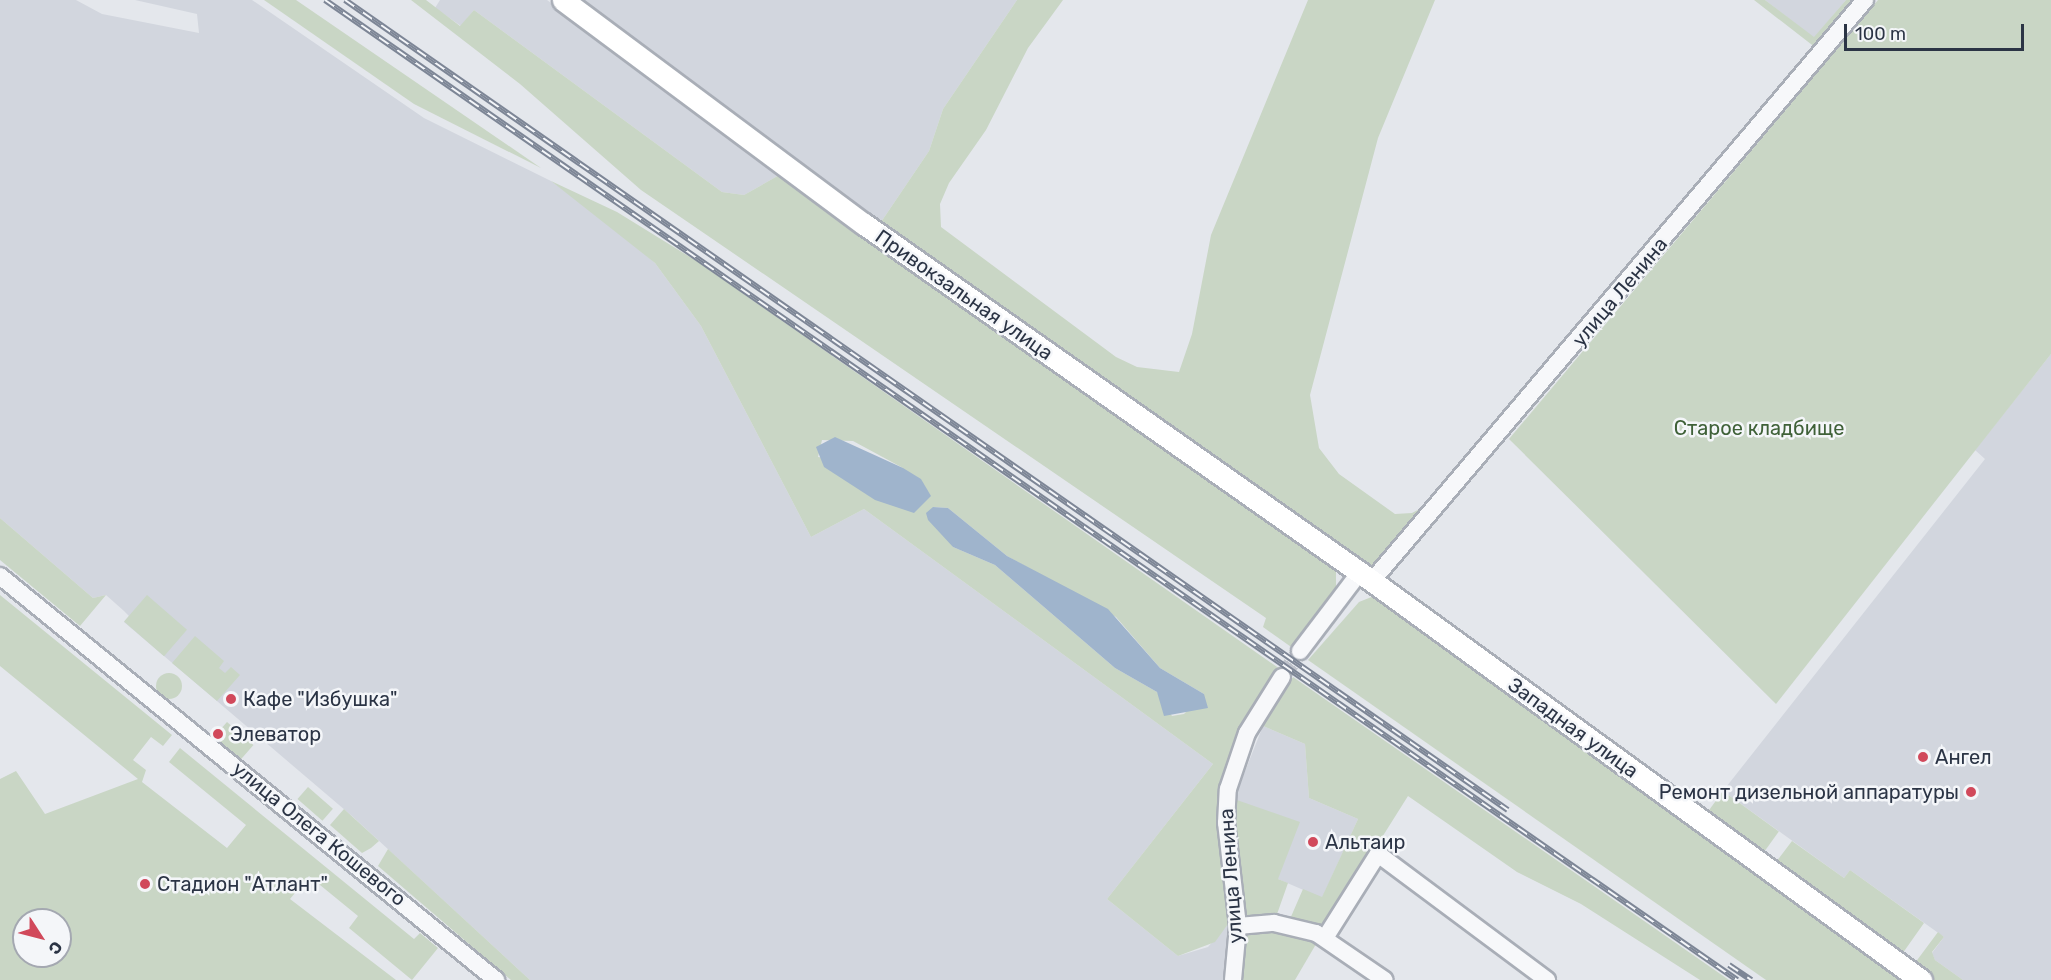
<!DOCTYPE html>
<html>
<head>
<meta charset="utf-8">
<style>
  body { margin:0 }
  #map { position:relative; width:2051px; height:980px; overflow:hidden; background:#e4e7ec; font-family:Rubik,sans-serif }
  div>[style] { position:absolute }
  [style*='--x'] { left:calc(var(--x)*1px); top:calc(var(--y)*1px); width:calc(var(--w)*1px); rotate:calc(var(--a)*1deg) }
  .built>* { inset:0; background:#d2d6de }
  .green>* { inset:0; background:#c9d6c5; transform-origin:0 0 }
  .round { border-radius:50% }
  .water>* { inset:0; background:#9fb4cc }
  .minor-tunnel>* { height:16px; margin-top:-8px; transform-origin:0; background:repeating-linear-gradient(90deg,#bfc3cb 0 16px,transparent 0 24px) }
  .roads { filter:drop-shadow(2px 0 #a9aeb7) drop-shadow(-2px 0 #a9aeb7) drop-shadow(0 2px #a9aeb7) drop-shadow(0 -2px #a9aeb7) }
  .minor>* { height:16px; margin:-8px; padding:0 8px; transform-origin:8px; border-radius:8px; background:#f7f8fa }
  .major>* { height:21px; margin:-10.5px; padding:0 10.5px; transform-origin:10.5px; border-radius:10.5px; background:#fff }
  .rail>* { height:6px; margin-top:-3px; transform-origin:0; background:repeating-linear-gradient(90deg,#f4f6f9 0 11px,#7d8696 0 22px); box-sizing:border-box; border-block:2px solid #7d8696 }
  .dots>* { width:16px; height:16px; translate:-50% -50%; box-sizing:border-box; border:3px solid #f4f6f9; border-radius:50% }
  span { translate:-50% -50%; white-space:nowrap; text-align:center; line-height:1.15; -webkit-text-stroke:5px #f4f6f9; paint-order:stroke }
  .street-label { font-size:20px; color:#2b3445 }
  .park-label { font-size:20px; color:#3f6138 }
  .poi-label { font-size:20px; color:#2b3445 }
  .left { translate:0 -50%; text-align:left }
  .right { translate:-100% -50%; text-align:right }
  .north { position:absolute; left:12px; top:908px; width:60px; height:60px; box-sizing:border-box; background:#f4f6f9; border:2px solid #a4a8b1; border-radius:50%; rotate:126deg; font-size:16px; font-weight:700; line-height:24px; text-align:center; color:#2b3445 }
  .north::after { content:''; display:block; margin:auto; width:21px; height:27px; background:#d1495b; clip-path:polygon(50% 0,100% 100%,50% 72%,0 100%) }
  .scale { position:absolute; left:1844px; top:24px; width:180px; height:27px; box-sizing:border-box; border:3px solid #2b3445; border-top:0; padding-left:8px; font-size:18px; line-height:21px; white-space:nowrap; color:#2b3445; -webkit-text-stroke:4px #f4f6f9; paint-order:stroke }
</style>
</head>
<body>
<div id="map">
  <div class="built">
    <div style="clip-path:polygon(0 0,76px 0,102px 14px,199px 33px,197px 14px,135px 0,252px 0,424px 118px,551px 181px,608px 222px,655px 263px,701px 326px,811px 537px,864px 509px,1213px 764px,1107px 899px,1178px 956px,1208px 947px,1228px 924px,1225px 980px,530px 980px,352px 816px,124px 622px,129px 616px,124px 611px,106px 595px,93px 598px,0 518px)"></div>
    <div style="clip-path:polygon(440px 0,547px 0,781px 174px,744px 195px,722px 192px,474px 10px,461px 26px,435px 8px)"></div>
    <div style="clip-path:polygon(579px 0,1017px 0,943px 109px,929px 151px,879px 225px)"></div>
    <div style="clip-path:polygon(1765px 0,1846px 0,1814px 38px)"></div>
    <div style="clip-path:polygon(2051px 354px,2051px 980px,1963px 980px,1935px 960px,1932px 953px,1944px 937px,1850px 870px,1844px 878px,1723px 791px,1985px 459px,1975px 450px)"></div>
    <div style="clip-path:polygon(1263px 726px,1305px 744px,1309px 798px,1358px 819px,1322px 898px,1278px 879px,1234px 799px)"></div>
  </div>
  <div class="green">
    <div style="clip-path:polygon(264px 0,296px 0,541px 168px,414px 104px)"></div>
    <div style="clip-path:polygon(411px 0,426px 0,460px 26px,474px 10px,722px 192px,744px 195px,781px 174px,1336px 567px,1336px 589px,1294px 649px,1263px 627px,1266px 618px,641px 190px,520px 84px)"></div>
    <div style="clip-path:polygon(1017px 0,1063px 0,1028px 48px,986px 130px,949px 183px,940px 204px,941px 227px,1116px 357px,1137px 367px,1179px 372px,1192px 334px,1211px 235px,1308px 0,1435px 0,1378px 138px,1310px 395px,1319px 448px,1339px 474px,1395px 514px,1412px 513px,1433px 502px,1374px 568px,879px 225px,929px 151px,943px 109px)"></div>
    <div style="clip-path:polygon(1754px 0,1765px 0,1814px 37px,1846px 0,1856px 0,1816px 48px)"></div>
    <div style="clip-path:polygon(1878px 0,2051px 0,2051px 354px,1776px 704px,1509px 439px)"></div>
    <div style="clip-path:polygon(evenodd,551px 181px,617px 212px,698px 262px,1280px 669px,1235px 743px,1222px 780px,1219px 823px,1228px 924px,1215px 942px,1178px 956px,1107px 899px,1213px 764px,864px 509px,811px 537px,701px 326px,655px 263px,551px 181px,822px 440px,853px 441px,903px 468px,818px 457px,822px 440px,551px 181px,933px 507px,948px 508px,1007px 556px,1116px 617px,1160px 668px,1204px 694px,1184px 714px,1172px 716px,1157px 692px,1115px 668px,995px 565px,953px 547px,933px 507px)"></div>
    <div style="clip-path:polygon(0 518px,93px 598px,106px 595px,80px 626px,0 560px)"></div>
    <div style="clip-path:polygon(evenodd,0 595px,172px 735px,163px 746px,151px 737px,133px 760px,146px 770px,142px 782px,227px 848px,246px 825px,169px 762px,180px 748px,414px 939px,420px 933px,438px 948px,412px 980px,349px 928px,358px 916px,309px 876px,290px 899px,396px 980px,0 980px,0 779px,16px 771px,45px 814px,138px 779px,0 666px,0 595px,24px 920px,60px 920px,60px 956px,24px 956px,24px 920px)"></div>
    <div style="left:147px;top:595px;width:53px;height:35px;rotate:41deg"></div>
    <div style="clip-path:polygon(1374px 596px,1384px 600px,1905px 980px,1766px 980px,1308px 660px,1359px 602px)"></div>
    <div style="clip-path:polygon(195px 636px,224px 661px,219px 668px,225px 673px,231px 667px,240px 675px,217px 701px,172px 663px)"></div>
    <div class="round" style="left:156px;top:673px;width:26px;height:26px"></div>
    <div style="clip-path:polygon(1293px 677px,1729px 980px,1700px 980px,1581px 904px,1517px 872px,1408px 796px,1323px 931px,1290px 919px,1303px 889px,1322px 897px,1358px 819px,1309px 798px,1305px 744px,1263px 726px)"></div>
    <div style="left:227px;top:722px;width:35px;height:21px;rotate:41deg"></div>
    <div style="left:308px;top:787px;width:33px;height:16px;rotate:41deg"></div>
    <div style="left:1723px;top:791px;width:69px;height:31px;rotate:36deg"></div>
    <div style="clip-path:polygon(1234px 799px,1300px 822px,1278px 879px,1288px 883px,1276px 917px,1244px 916px,1232px 832px)"></div>
    <div style="clip-path:polygon(344px 809px,379px 841px,371px 848px,362px 853px,330px 825px)"></div>
    <div style="clip-path:polygon(1792px 841px,1844px 878px,1850px 870px,1924px 923px,1900px 957px,1773px 866px)"></div>
    <div style="clip-path:polygon(388px 849px,530px 980px,511px 980px,378px 866px)"></div>
    <div style="clip-path:polygon(1268px 926px,1319px 939px,1295px 980px,1239px 980px,1244px 930px)"></div>
    <div style="clip-path:polygon(1938px 932px,1944px 937px,1932px 952px,1935px 960px,1963px 980px,1930px 980px,1912px 967px)"></div>
  </div>
  <div class="water">
    <div style="clip-path:polygon(835px 437px,903px 468px,921px 479px,931px 496px,914px 513px,875px 500px,824px 467px,816px 447px)"></div>
    <div style="clip-path:polygon(933px 507px,948px 508px,1007px 556px,1108px 609px,1160px 668px,1204px 694px,1208px 708px,1164px 716px,1157px 692px,1115px 668px,995px 565px,953px 547px,928px 520px,926px 513px)"></div>
  </div>
  <div class="minor-tunnel">
    <div style="--x:1282;--y:677;--w:32;--a:-55"></div>
  </div>
  <div class="roads">
    <div class="minor">
      <div style="--x:0;--y:576;--w:640;--a:39.16"></div>
      <div style="--x:1372;--y:581;--w:762;--a:-49.68"></div>
      <div style="--x:1300;--y:651;--w:99;--a:-52.8"></div>
      <div style="--x:1238;--y:926;--w:36;--a:-5"></div>
      <div style="--x:1274;--y:923;--w:43;--a:13.4"></div>
      <div style="--x:1316;--y:933;--w:83;--a:34.3"></div>
      <div style="--x:1325;--y:938;--w:99;--a:-57.8"></div>
      <div style="--x:1378;--y:854;--w:211;--a:36.7"></div>
      <div style="--x:1233;--y:980;--w:54;--a:-84.7"></div>
      <div style="--x:1238;--y:926;--w:104;--a:-96.6"></div>
      <div style="--x:1226;--y:823;--w:34;--a:-87"></div>
      <div style="--x:1228;--y:789;--w:59;--a:-71.3"></div>
      <div style="--x:1247;--y:733;--w:66;--a:-58"></div>
    </div>
    <div class="major">
      <div style="--x:563;--y:0;--w:375;--a:36.7"></div>
      <div style="--x:864;--y:224;--w:621;--a:35.1"></div>
      <div style="--x:1372;--y:581;--w:679;--a:36.01"></div>
    </div>
  </div>
  <div class="rail">
    <div style="--x:325;--y:0;--w:1719;--a:34.76"></div>
    <div style="--x:345;--y:0;--w:1417;--a:34.86"></div>
    <div style="--x:1729;--y:965;--w:27;--a:34"></div>
  </div>
  <div class="dots">
    <div style="left:231px;top:699px;background:#d1495b"></div>
    <div style="left:218px;top:734px;background:#d1495b"></div>
    <div style="left:1923px;top:757px;background:#d1495b"></div>
    <div style="left:1971px;top:792px;background:#d1495b"></div>
    <div style="left:1313px;top:842px;background:#d1495b"></div>
    <div style="left:145px;top:884px;background:#d1495b"></div>
  </div>
  <div class="street-label">
    <span style="left:1620px;top:292px;rotate:-50deg">улица Ленина</span>
    <span style="left:964px;top:295px;rotate:35deg">Привокзальная улица</span>
    <span style="left:1573px;top:728px;rotate:36deg">Западная улица</span>
    <span style="left:319px;top:834px;rotate:39deg">улица Олега Кошевого</span>
    <span style="left:1231px;top:876px;rotate:-94deg">улица Ленина</span>
  </div>
  <div class="park-label">
    <span style="left:1759px;top:428px">Старое кладбище</span>
  </div>
  <div class="poi-label">
    <span class="left" style="left:243px;top:699px">Кафе "Избушка"</span>
    <span class="left" style="left:230px;top:734px">Элеватор</span>
    <span class="left" style="left:1935px;top:757px">Ангел</span>
    <span class="right" style="left:1959px;top:792px">Ремонт дизельной аппаратуры</span>
    <span class="left" style="left:1325px;top:842px">Альтаир</span>
    <span class="left" style="left:157px;top:884px">Стадион "Атлант"</span>
  </div>
  <div class="north">С</div>
  <div class="scale">100 m</div>
</div>
</body>
</html>
